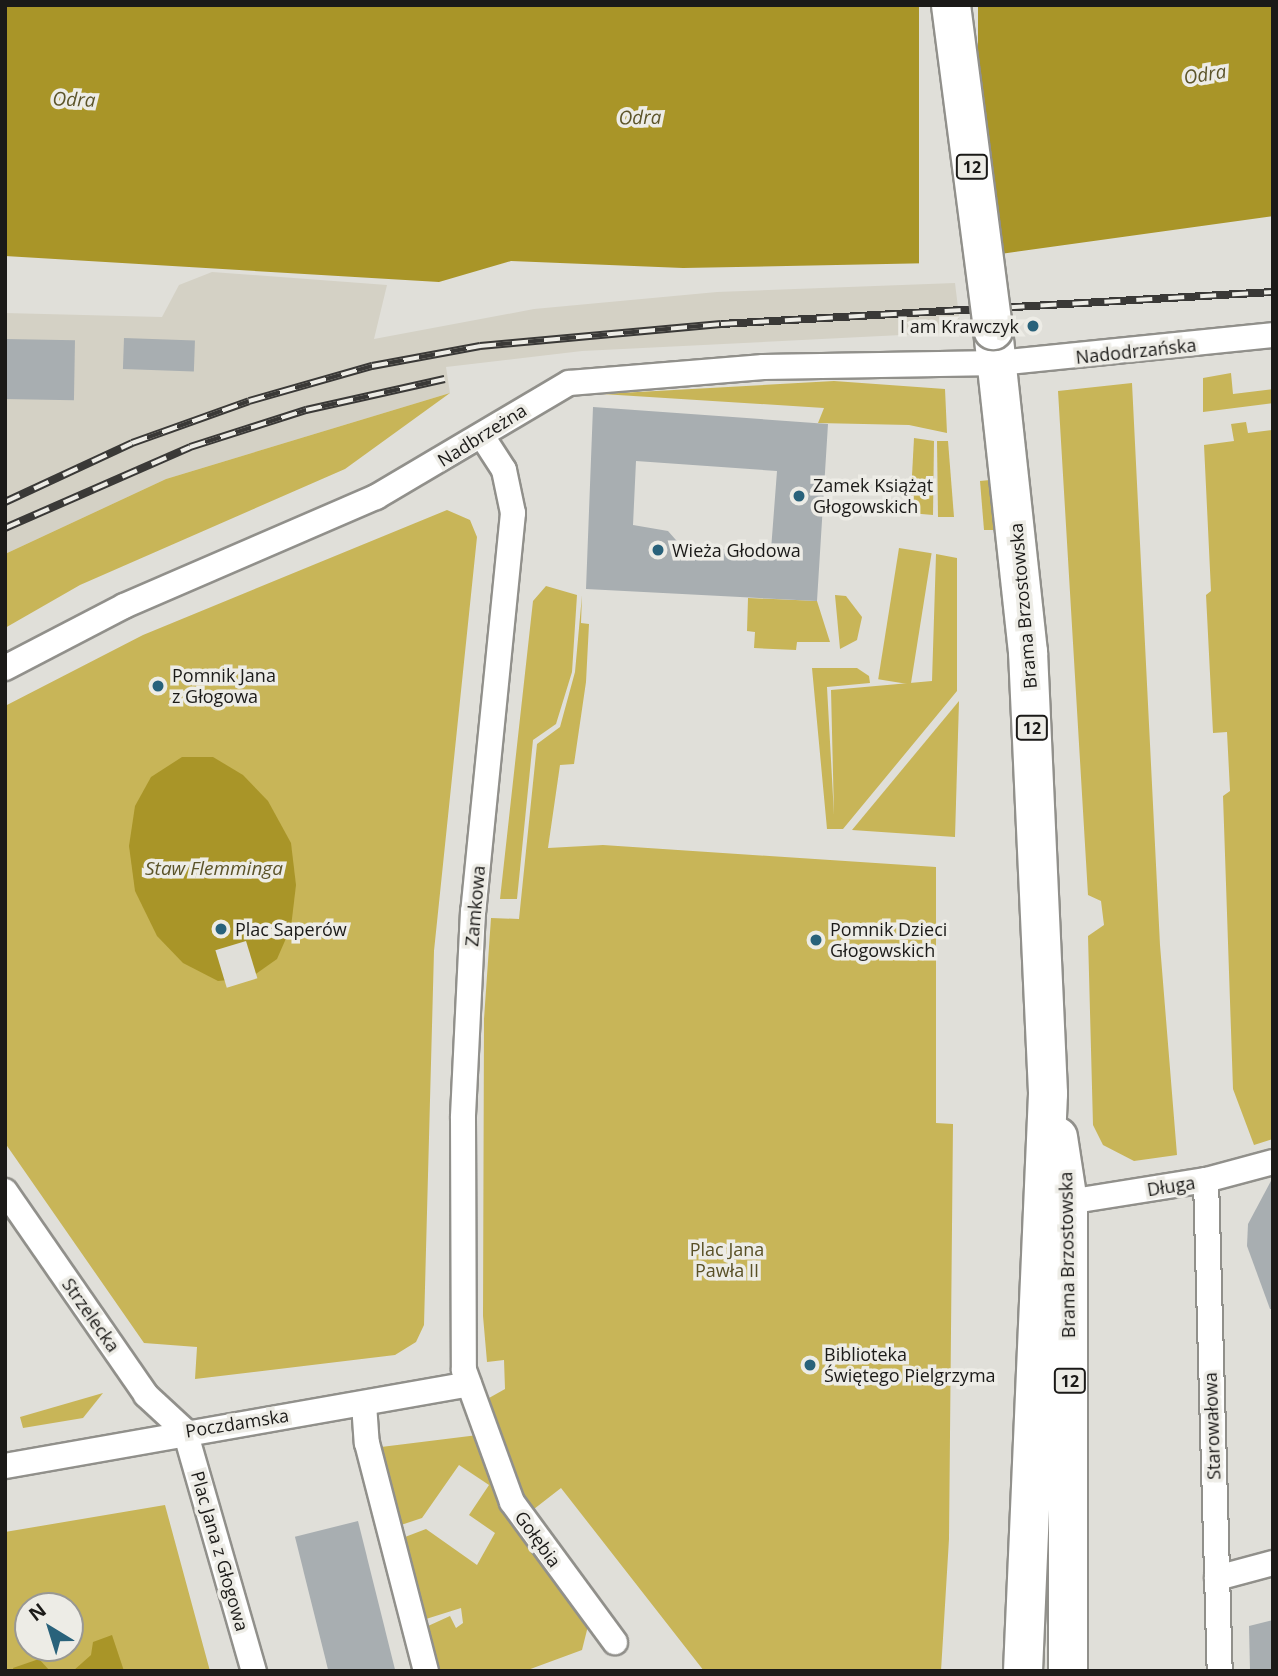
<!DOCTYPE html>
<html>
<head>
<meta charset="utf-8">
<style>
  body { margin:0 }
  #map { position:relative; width:1278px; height:1676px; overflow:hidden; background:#e0dfd9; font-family:"Open Sans",sans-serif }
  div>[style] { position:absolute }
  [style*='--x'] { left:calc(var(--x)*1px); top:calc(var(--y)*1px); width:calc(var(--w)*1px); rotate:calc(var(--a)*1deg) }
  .built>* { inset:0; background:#d4d1c5 }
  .green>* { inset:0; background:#c8b558; transform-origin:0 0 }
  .water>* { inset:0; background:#a99528 }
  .pier>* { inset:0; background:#e0dfd9; transform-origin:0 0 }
  .building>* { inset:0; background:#a8aeb1; transform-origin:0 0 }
  .roads { filter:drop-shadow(2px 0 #91908b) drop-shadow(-2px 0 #91908b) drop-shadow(0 2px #91908b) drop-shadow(0 -2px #91908b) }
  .street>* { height:24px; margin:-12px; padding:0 12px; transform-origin:12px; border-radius:12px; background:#fff }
  .primary>* { height:38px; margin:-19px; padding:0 19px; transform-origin:19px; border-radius:19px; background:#fff }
  .rail>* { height:8px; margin-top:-4px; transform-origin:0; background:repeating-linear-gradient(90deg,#edece6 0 16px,#3a3937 0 32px); box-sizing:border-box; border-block:2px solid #3a3937 }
  .bridges { filter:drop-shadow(2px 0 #91908b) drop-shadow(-2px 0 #91908b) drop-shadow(0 2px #91908b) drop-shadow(0 -2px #91908b) }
  .primary-bridge>* { height:38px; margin:-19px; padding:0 19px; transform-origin:19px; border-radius:19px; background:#fff }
  .dots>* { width:19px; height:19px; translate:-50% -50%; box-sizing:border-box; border:4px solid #edece6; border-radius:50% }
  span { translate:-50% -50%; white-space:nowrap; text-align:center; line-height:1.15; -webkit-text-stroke:7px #edece6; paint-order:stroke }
  .shield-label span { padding:2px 5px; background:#edece6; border:2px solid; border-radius:5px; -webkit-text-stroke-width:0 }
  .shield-label { font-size:16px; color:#1b1a18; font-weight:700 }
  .poi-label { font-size:18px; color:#1b1a18 }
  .right { translate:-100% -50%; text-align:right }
  .left { translate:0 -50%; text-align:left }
  .street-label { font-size:18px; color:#1b1a18 }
  .park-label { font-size:18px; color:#595026 }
  .water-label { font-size:19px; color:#5c5429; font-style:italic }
  .frame { position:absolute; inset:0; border:7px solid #1b1a18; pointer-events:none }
  .north { position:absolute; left:14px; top:1592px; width:70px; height:70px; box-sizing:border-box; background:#edece6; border:2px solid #999894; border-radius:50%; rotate:322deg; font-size:19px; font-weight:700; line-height:28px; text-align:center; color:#1b1a18 }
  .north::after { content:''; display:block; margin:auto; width:24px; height:32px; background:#29627b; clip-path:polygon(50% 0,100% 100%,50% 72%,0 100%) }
</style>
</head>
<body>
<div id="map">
  <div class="built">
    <div style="clip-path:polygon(212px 272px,387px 285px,374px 339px,534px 309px,717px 292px,955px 283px,961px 332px,582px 351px,446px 367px,450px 393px,166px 479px,5px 554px,5px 313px,162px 317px,179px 285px)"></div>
  </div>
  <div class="green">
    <div style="clip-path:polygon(1231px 373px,1233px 394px,1273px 389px,1273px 403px,1203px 412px,1203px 378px)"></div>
    <div style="clip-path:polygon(834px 381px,945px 389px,947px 433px,909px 425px,818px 423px,824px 408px,602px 394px)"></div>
    <div style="clip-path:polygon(1132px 383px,1160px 945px,1177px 1155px,1134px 1161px,1103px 1145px,1093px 1125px,1088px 936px,1104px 925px,1101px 901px,1088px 895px,1058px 391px)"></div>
    <div style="clip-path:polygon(450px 393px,345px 469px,80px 585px,5px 628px,5px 554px,166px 479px)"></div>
    <div style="clip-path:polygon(1246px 422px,1248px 433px,1273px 430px,1273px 1139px,1254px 1145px,1233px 1089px,1223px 796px,1230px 791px,1227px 732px,1213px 733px,1206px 595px,1211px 591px,1204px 445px,1234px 441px,1231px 424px)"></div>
    <div style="clip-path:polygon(914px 438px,934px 441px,933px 515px,910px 513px)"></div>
    <div style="clip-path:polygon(937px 441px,948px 441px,954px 517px,938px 517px)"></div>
    <div style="clip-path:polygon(990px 480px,996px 530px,984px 530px,980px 481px)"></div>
    <div style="clip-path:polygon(447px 510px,470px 520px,477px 537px,434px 951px,424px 1325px,416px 1342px,395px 1355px,195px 1379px,197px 1347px,144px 1343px,5px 1143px,5px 706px,143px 635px)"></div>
    <div style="left:899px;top:548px;width:33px;height:133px;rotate:9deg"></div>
    <div style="clip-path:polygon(936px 554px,957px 558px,957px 691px,843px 829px,827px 829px,812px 668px,857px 668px,869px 676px,870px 683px,827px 687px,834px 815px,831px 690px,932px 681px)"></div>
    <div style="clip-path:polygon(546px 586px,577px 595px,572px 672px,556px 724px,533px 740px,517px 899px,500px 899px,533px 601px)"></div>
    <div style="clip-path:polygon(582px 595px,581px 623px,589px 624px,586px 682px,574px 764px,560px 765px,548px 848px,603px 845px,936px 867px,936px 1123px,953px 1124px,949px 1539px,941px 1671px,704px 1671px,561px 1488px,534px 1509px,519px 1502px,489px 1398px,505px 1389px,504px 1360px,487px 1362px,483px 1316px,484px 1019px,491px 918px,519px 919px,537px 744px,560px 727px,575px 672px)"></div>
    <div style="clip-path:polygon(835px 595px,846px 596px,862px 617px,857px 640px,840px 649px)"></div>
    <div style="clip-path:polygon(748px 598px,817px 601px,830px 642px,797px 642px,796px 650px,754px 648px,755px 632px,747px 631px)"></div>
    <div style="clip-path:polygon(959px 701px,955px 837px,852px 830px)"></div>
    <div style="clip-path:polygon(103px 1393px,83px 1418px,23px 1428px,20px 1417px)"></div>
    <div style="clip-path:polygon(478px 1435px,505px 1515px,588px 1626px,582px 1650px,525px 1671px,440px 1671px,428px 1626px,450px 1616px,456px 1628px,463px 1623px,461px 1608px,426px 1619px,405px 1537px,426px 1529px,477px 1565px,495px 1533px,469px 1515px,489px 1485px,459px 1465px,422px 1518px,401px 1525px,381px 1447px)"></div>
    <div style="clip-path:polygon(evenodd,165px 1505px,210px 1671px,5px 1671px,5px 1532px,165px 1505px,28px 1606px,70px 1606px,70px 1648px,28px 1648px,28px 1606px)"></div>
  </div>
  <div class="water">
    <div style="clip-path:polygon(5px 5px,1273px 5px,1273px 216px,936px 263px,683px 268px,511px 261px,439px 282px,5px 256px)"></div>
    <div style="clip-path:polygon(182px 757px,213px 757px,243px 775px,268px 801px,291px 843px,296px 885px,291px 927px,277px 959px,250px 978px,218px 981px,183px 963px,157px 936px,135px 891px,129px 846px,135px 806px,151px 777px)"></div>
    <div style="clip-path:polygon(112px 1635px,124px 1671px,73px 1671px,91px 1655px,93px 1642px)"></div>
    <div style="clip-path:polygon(39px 1659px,50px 1671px,14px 1671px,13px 1668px)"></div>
  </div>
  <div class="pier">
    <div style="left:919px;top:5px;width:59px;height:262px"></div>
    <div style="left:246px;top:941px;width:39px;height:32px;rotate:73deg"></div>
  </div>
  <div class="building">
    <div style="left:124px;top:338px;width:71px;height:31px;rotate:2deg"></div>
    <div style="left:5px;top:339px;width:70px;height:60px;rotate:1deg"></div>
    <div style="clip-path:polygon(evenodd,593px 407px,828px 424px,817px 601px,586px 589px,593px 407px,636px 461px,777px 471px,771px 550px,683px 548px,668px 531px,633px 525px,636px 461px)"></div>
    <div style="clip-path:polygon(1273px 1177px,1273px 1309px,1270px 1309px,1247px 1246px,1248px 1224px)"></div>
    <div style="left:358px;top:1521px;width:154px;height:65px;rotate:76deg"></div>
    <div style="clip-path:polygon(1273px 1620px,1273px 1671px,1250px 1671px,1249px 1626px)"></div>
  </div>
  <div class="roads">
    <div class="street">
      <div style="--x:482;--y:436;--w:40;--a:57.1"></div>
      <div style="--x:504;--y:470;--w:44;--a:78.2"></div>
      <div style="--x:513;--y:513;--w:400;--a:95.7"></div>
      <div style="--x:473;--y:911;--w:207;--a:92.8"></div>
      <div style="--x:463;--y:1118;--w:252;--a:89.8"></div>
      <div style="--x:464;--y:1370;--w:140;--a:70"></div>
      <div style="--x:512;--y:1502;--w:174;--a:53.7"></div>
      <div style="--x:5;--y:668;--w:134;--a:-27.5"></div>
      <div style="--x:124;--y:606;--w:275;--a:-23.4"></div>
      <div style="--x:376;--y:497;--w:224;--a:-30.6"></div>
      <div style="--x:569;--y:383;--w:195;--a:-4.7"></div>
      <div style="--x:763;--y:367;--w:235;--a:-1"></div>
      <div style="--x:998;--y:363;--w:276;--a:-5.8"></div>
      <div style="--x:1206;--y:1180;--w:491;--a:88.4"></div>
      <div style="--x:5;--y:1191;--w:248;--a:55.3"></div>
      <div style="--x:146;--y:1395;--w:53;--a:42.7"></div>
      <div style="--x:1068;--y:1202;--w:140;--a:-9.1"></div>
      <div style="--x:1206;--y:1180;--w:69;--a:-15"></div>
      <div style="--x:364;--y:1404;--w:39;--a:86"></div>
      <div style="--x:367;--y:1443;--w:236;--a:75.5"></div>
      <div style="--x:185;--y:1431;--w:250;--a:74"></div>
      <div style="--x:5;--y:1466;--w:471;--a:-10"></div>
      <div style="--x:1217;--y:1578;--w:58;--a:-15"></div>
    </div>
    <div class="primary">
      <div style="--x:993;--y:330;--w:324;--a:83.8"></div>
      <div style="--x:1028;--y:652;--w:442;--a:87.4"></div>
      <div style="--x:1048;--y:1094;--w:578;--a:92.48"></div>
      <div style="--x:1058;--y:1137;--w:66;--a:81.3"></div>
      <div style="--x:1068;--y:1202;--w:469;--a:90"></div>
    </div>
  </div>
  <div class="rail">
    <div style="--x:5;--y:502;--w:140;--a:-24.9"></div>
    <div style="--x:132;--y:443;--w:124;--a:-19.7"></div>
    <div style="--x:249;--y:401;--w:128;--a:-15.9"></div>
    <div style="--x:372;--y:366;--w:110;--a:-10.5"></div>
    <div style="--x:480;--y:346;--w:242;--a:-5.2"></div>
    <div style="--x:721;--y:324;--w:553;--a:-3.32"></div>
    <div style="--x:5;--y:528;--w:202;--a:-23.6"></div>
    <div style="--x:190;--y:447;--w:122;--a:-17.7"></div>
    <div style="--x:306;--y:410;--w:142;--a:-12.6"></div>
  </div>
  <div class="bridges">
    <div class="primary-bridge">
      <div style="--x:951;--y:5;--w:328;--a:82.6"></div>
    </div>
  </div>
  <div class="dots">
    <div style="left:1033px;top:326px;background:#29627b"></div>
    <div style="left:799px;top:496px;background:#29627b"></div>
    <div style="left:658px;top:550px;background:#29627b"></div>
    <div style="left:158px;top:686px;background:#29627b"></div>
    <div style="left:221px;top:929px;background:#29627b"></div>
    <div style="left:816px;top:940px;background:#29627b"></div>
    <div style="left:810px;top:1365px;background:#29627b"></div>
  </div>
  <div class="shield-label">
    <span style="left:972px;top:167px">12</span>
    <span style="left:1032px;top:728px">12</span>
    <span style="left:1070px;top:1381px">12</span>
  </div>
  <div class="poi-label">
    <span class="right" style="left:1019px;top:326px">I am Krawczyk</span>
    <span class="left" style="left:813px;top:496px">Zamek Książąt<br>Głogowskich</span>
    <span class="left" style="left:672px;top:550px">Wieża Głodowa</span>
    <span class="left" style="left:172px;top:686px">Pomnik Jana<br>z Głogowa</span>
    <span class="left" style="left:235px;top:929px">Plac Saperów</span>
    <span class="left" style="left:830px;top:940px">Pomnik Dzieci<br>Głogowskich</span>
    <span class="left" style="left:824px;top:1365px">Biblioteka<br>Świętego Pielgrzyma</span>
  </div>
  <div class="street-label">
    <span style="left:1136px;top:351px;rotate:-6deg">Nadodrzańska</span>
    <span style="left:482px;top:435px;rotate:-32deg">Nadbrzeżna</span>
    <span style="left:1023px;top:606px;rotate:-95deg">Brama Brzostowska</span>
    <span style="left:475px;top:906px;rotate:-85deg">Zamkowa</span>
    <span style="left:1171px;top:1186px;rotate:-9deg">Długa</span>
    <span style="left:1067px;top:1255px;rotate:-91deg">Brama Brzostowska</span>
    <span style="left:91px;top:1315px;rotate:55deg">Strzelecka</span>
    <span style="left:237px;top:1423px;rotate:-9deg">Poczdamska</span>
    <span style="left:1212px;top:1426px;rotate:-92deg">Starowałowa</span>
    <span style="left:538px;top:1539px;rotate:54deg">Gołębia</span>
    <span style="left:220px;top:1551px;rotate:74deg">Plac Jana z Głogowa</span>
  </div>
  <div class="park-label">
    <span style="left:727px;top:1260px">Plac Jana<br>Pawła II</span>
  </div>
  <div class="water-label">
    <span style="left:1205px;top:75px;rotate:-9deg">Odra</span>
    <span style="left:74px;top:100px;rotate:2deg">Odra</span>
    <span style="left:640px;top:118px;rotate:-1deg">Odra</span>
    <span style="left:214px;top:869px">Staw Flemminga</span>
  </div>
  <div class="frame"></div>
  <div class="north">N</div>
</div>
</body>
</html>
